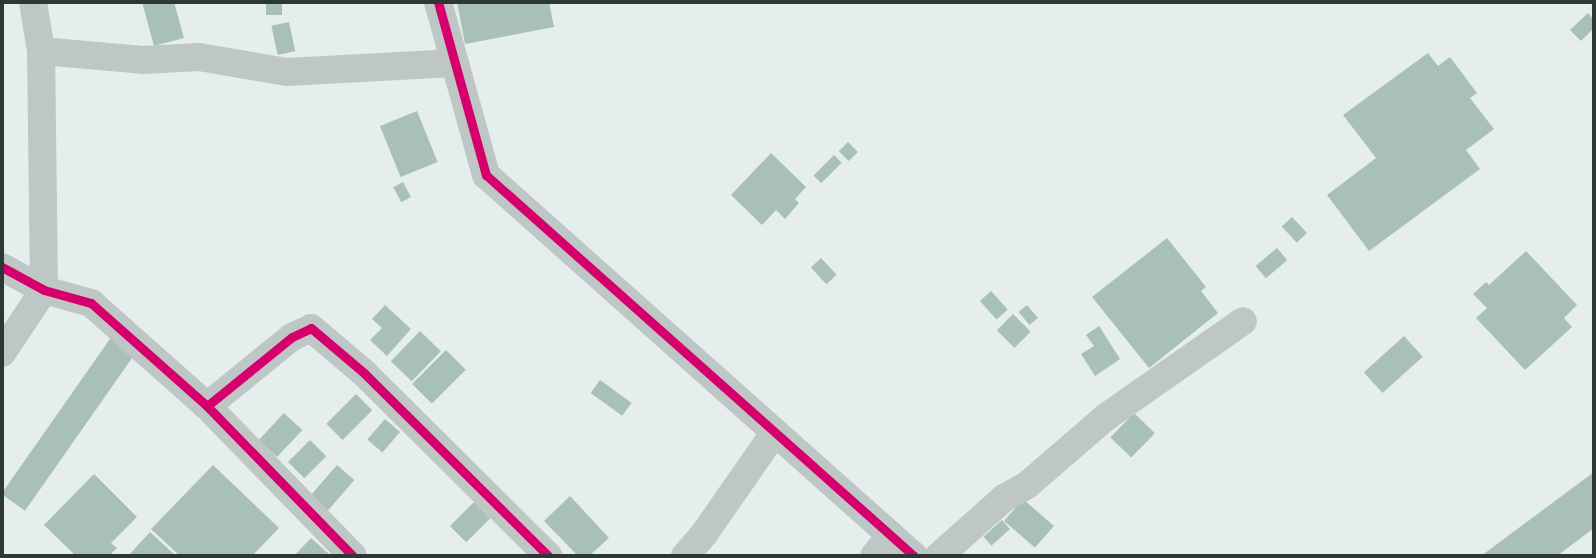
<!DOCTYPE html>
<html>
<head>
<meta charset="utf-8">
<style>
  body { margin:0 }
  #map { position:relative; width:1596px; height:558px; overflow:hidden; background:#e6eeed; font-family:"IBM Plex Sans",sans-serif }
  div>[style] { position:absolute }
  [style*='--x'] { left:calc(var(--x)*1px); top:calc(var(--y)*1px); width:calc(var(--w)*1px); rotate:calc(var(--a)*1deg) }
  .building>* { inset:0; background:#a9c0b8; transform-origin:0 0 }
  .minor>* { height:28px; margin:-14px; padding:0 14px; transform-origin:14px; border-radius:14px; background:#bec7c5 }
  .cycleway>* { height:9px; margin:-4.5px; padding:0 4.5px; transform-origin:4.5px; border-radius:4.5px; background:#d6006c }
  span { translate:-50% -50%; white-space:nowrap; text-align:center; line-height:1.15; -webkit-text-stroke:6px #eef9f8; paint-order:stroke }
  .frame { position:absolute; inset:0; border:4px solid #2c3834; pointer-events:none }
</style>
</head>
<body>
<div id="map">
  <div class="building">
    <div style="clip-path:polygon(142px 2px,174px 2px,184px 38px,154px 46px)"></div>
    <div style="left:266px;top:2px;width:16px;height:13px"></div>
    <div style="clip-path:polygon(457px 2px,549px 2px,554px 27px,465px 44px)"></div>
    <div style="clip-path:polygon(1588px 13px,1594px 20px,1594px 28px,1581px 41px,1570px 30px)"></div>
    <div style="left:289px;top:22px;width:30px;height:18px;rotate:78deg"></div>
    <div style="clip-path:polygon(1428px 53px,1438px 66px,1450px 57px,1477px 93px,1470px 98px,1494px 129px,1466px 150px,1480px 169px,1369px 251px,1327px 195px,1376px 158px,1343px 115px)"></div>
    <div style="left:417px;top:111px;width:55px;height:40px;rotate:68deg"></div>
    <div style="left:848px;top:142px;width:14px;height:13px;rotate:45deg"></div>
    <div style="clip-path:polygon(771px 153px,806px 187px,795px 199px,799px 203px,785px 219px,776px 210px,762px 225px,731px 195px)"></div>
    <div style="left:834px;top:155px;width:11px;height:29px;rotate:45deg"></div>
    <div style="left:403px;top:182px;width:17px;height:11px;rotate:62deg"></div>
    <div style="left:1292px;top:217px;width:22px;height:14px;rotate:47deg"></div>
    <div style="clip-path:polygon(1167px 238px,1206px 287px,1201px 291px,1218px 313px,1149px 368px,1092px 297px)"></div>
    <div style="left:1277px;top:248px;width:16px;height:28px;rotate:50deg"></div>
    <div style="clip-path:polygon(1526px 251px,1577px 305px,1564px 318px,1572px 327px,1525px 370px,1476px 318px,1487px 308px,1473px 294px,1486px 282px,1489px 285px)"></div>
    <div style="left:821px;top:258px;width:23px;height:14px;rotate:47deg"></div>
    <div style="left:991px;top:291px;width:25px;height:15px;rotate:48deg"></div>
    <div style="clip-path:polygon(385px 305px,411px 329px,387px 356px,370px 340px,382px 328px,372px 319px)"></div>
    <div style="left:1027px;top:305px;width:17px;height:11px;rotate:50deg"></div>
    <div style="left:1013px;top:314px;width:25px;height:23px;rotate:45deg"></div>
    <div style="clip-path:polygon(1099px 326px,1120px 359px,1095px 376px,1081px 354px,1094px 346px,1086px 335px)"></div>
    <div style="left:420px;top:331px;width:29px;height:42px;rotate:44deg"></div>
    <div style="left:112px;top:336px;width:29px;height:193px;rotate:35deg"></div>
    <div style="left:1404px;top:336px;width:28px;height:54px;rotate:48deg"></div>
    <div style="left:446px;top:350px;width:28px;height:48px;rotate:45deg"></div>
    <div style="left:600px;top:380px;width:39px;height:16px;rotate:36deg"></div>
    <div style="left:356px;top:394px;width:23px;height:42px;rotate:45deg"></div>
    <div style="left:284px;top:413px;width:25px;height:37px;rotate:43deg"></div>
    <div style="left:1134px;top:413px;width:29px;height:34px;rotate:44deg"></div>
    <div style="left:385px;top:419px;width:20px;height:27px;rotate:41deg"></div>
    <div style="left:310px;top:440px;width:23px;height:31px;rotate:45deg"></div>
    <div style="clip-path:polygon(213px 465px,279px 528px,252px 556px,180px 556px,151px 529px)"></div>
    <div style="left:337px;top:465px;width:23px;height:44px;rotate:41deg"></div>
    <div style="clip-path:polygon(1594px 472px,1594px 528px,1557px 556px,1481px 556px)"></div>
    <div style="clip-path:polygon(94px 474px,137px 517px,111px 543px,117px 548px,109px 556px,76px 556px,44px 525px)"></div>
    <div style="clip-path:polygon(570px 496px,609px 538px,589px 556px,578px 556px,544px 521px)"></div>
    <div style="left:1023px;top:499px;width:41px;height:29px;rotate:41deg"></div>
    <div style="left:474px;top:502px;width:23px;height:34px;rotate:45deg"></div>
    <div style="left:1002px;top:520px;width:12px;height:25px;rotate:48deg"></div>
    <div style="clip-path:polygon(150px 532px,176px 556px,128px 556px)"></div>
    <div style="clip-path:polygon(311px 538px,329px 554px,327px 556px,294px 556px)"></div>
  </div>
  <div class="minor">
    <div style="--x:438;--y:2;--w:180;--a:74.5"></div>
    <div style="--x:486;--y:175;--w:573;--a:41.68"></div>
    <div style="--x:41;--y:51;--w:102;--a:5"></div>
    <div style="--x:143;--y:60;--w:56;--a:-3.1"></div>
    <div style="--x:199;--y:57;--w:89;--a:9.7"></div>
    <div style="--x:287;--y:72;--w:168;--a:-3.1"></div>
    <div style="--x:2;--y:267;--w:48;--a:28.7"></div>
    <div style="--x:44;--y:290;--w:49;--a:15.5"></div>
    <div style="--x:91;--y:303;--w:155;--a:41.6"></div>
    <div style="--x:207;--y:406;--w:209;--a:45.8"></div>
    <div style="--x:2;--y:353;--w:76;--a:-56.3"></div>
    <div style="--x:44;--y:290;--w:239;--a:-90.7"></div>
    <div style="--x:41;--y:51;--w:50;--a:-99.3"></div>
    <div style="--x:207;--y:406;--w:109;--a:-39.1"></div>
    <div style="--x:292;--y:337;--w:21;--a:-25"></div>
    <div style="--x:311;--y:328;--w:70;--a:40.3"></div>
    <div style="--x:364;--y:373;--w:260;--a:44.8"></div>
    <div style="--x:685;--y:556;--w:29;--a:-49"></div>
    <div style="--x:704;--y:534;--w:124;--a:-55.2"></div>
    <div style="--x:874;--y:556;--w:27;--a:-51"></div>
    <div style="--x:939;--y:556;--w:87;--a:-41.7"></div>
    <div style="--x:1004;--y:498;--w:25;--a:-29"></div>
    <div style="--x:1026;--y:486;--w:106;--a:-40.8"></div>
    <div style="--x:1106;--y:417;--w:167;--a:-35"></div>
  </div>
  <div class="cycleway">
    <div style="--x:438;--y:2;--w:180;--a:74.5"></div>
    <div style="--x:486;--y:175;--w:573;--a:41.68"></div>
    <div style="--x:2;--y:267;--w:48;--a:28.7"></div>
    <div style="--x:44;--y:290;--w:49;--a:15.5"></div>
    <div style="--x:91;--y:303;--w:155;--a:41.6"></div>
    <div style="--x:207;--y:406;--w:209;--a:45.8"></div>
    <div style="--x:207;--y:406;--w:109;--a:-39.1"></div>
    <div style="--x:292;--y:337;--w:21;--a:-25"></div>
    <div style="--x:311;--y:328;--w:70;--a:40.3"></div>
    <div style="--x:364;--y:373;--w:260;--a:44.8"></div>
  </div>
  <div class="frame"></div>
</div>
</body>
</html>
